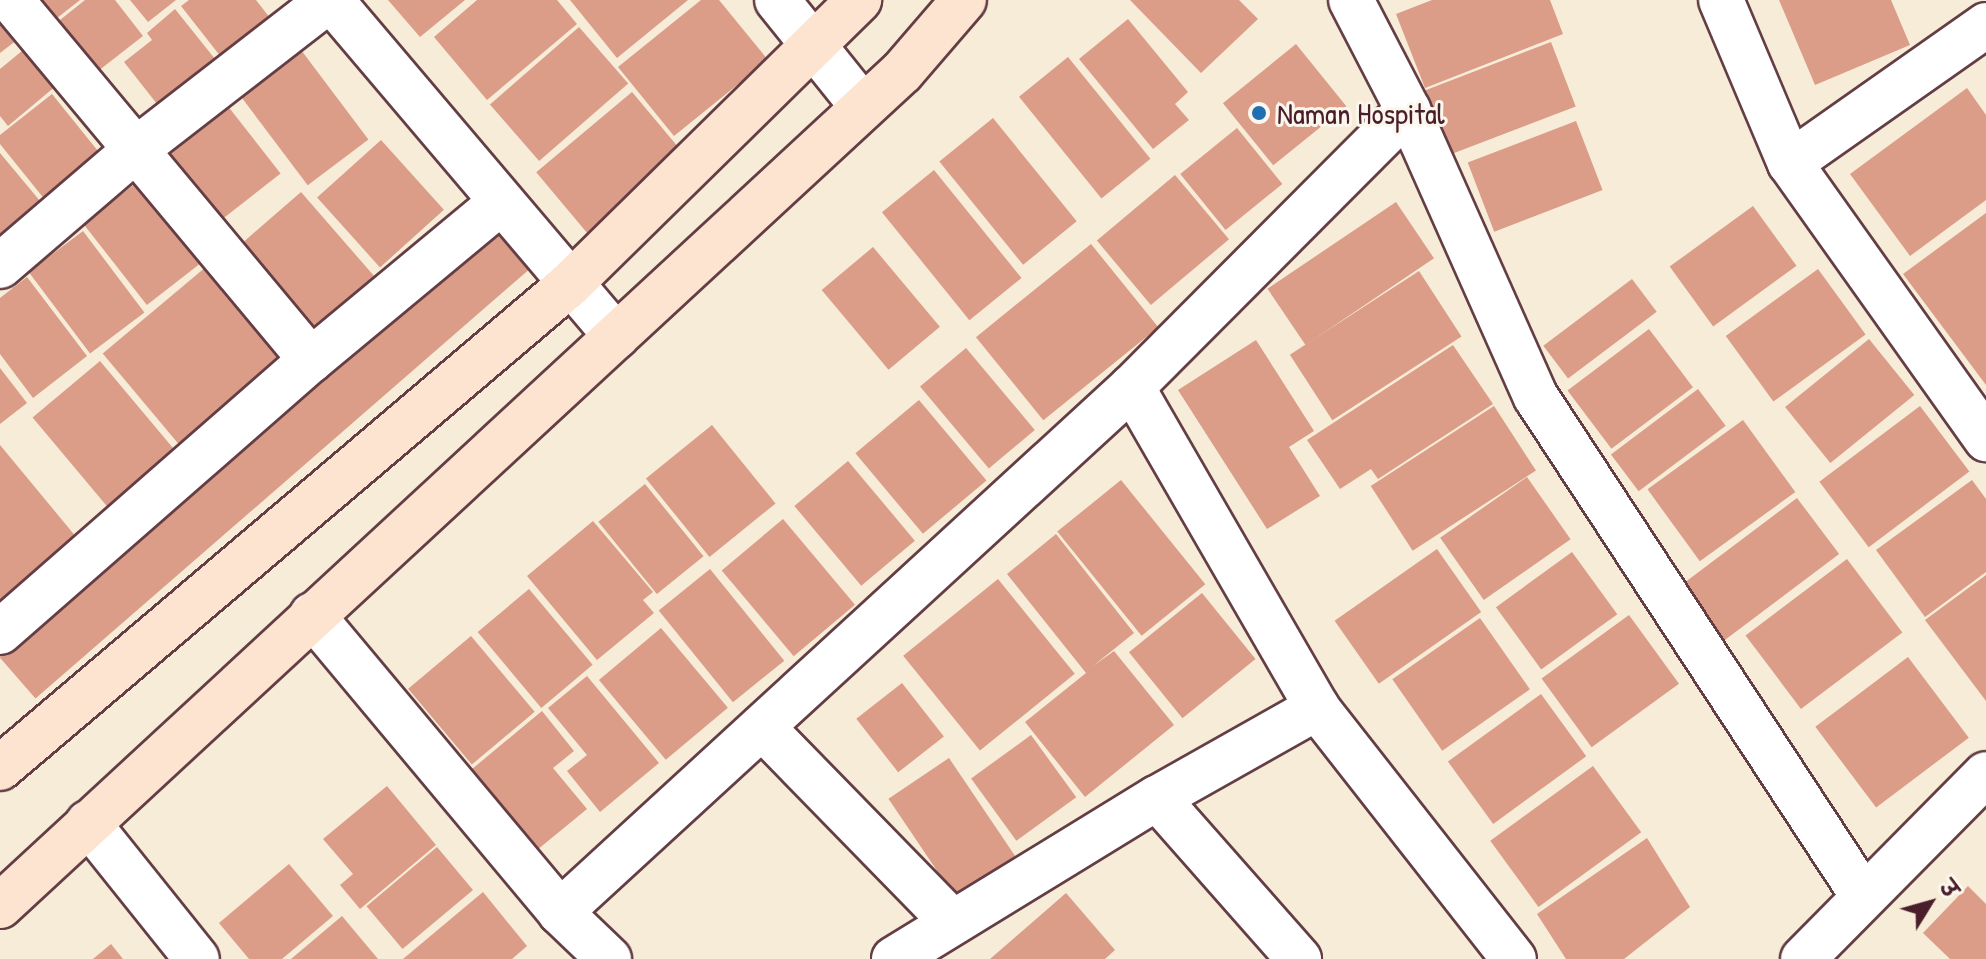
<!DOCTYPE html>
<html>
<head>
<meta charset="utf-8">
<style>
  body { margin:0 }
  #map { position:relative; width:1986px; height:959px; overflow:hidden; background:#f6ecd7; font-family:"Patrick Hand","Playpen Sans Deva",sans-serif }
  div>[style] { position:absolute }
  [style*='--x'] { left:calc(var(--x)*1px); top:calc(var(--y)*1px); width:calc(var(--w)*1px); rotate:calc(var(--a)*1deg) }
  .building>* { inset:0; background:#db9c88; transform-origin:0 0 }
  .roads { filter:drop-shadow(2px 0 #643e45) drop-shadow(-2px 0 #643e45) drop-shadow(0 2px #643e45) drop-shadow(0 -2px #643e45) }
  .street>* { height:44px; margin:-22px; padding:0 22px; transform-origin:22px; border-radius:22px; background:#fff }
  .secondary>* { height:44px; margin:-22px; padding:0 22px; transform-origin:22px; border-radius:22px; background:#fde4d1 }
  .dots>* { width:22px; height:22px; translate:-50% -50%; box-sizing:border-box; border:4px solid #fbf7ec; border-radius:50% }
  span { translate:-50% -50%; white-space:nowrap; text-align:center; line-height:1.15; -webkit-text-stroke:6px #fbf7ec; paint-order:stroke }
  .poi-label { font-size:30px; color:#4a1f2b }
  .left { translate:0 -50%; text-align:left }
  .north { position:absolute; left:1890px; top:863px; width:80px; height:80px; -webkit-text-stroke:6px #fbf7ec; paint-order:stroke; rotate:53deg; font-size:22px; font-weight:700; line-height:32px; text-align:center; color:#4a1f2b }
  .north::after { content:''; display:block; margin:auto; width:28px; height:36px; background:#4a1f2b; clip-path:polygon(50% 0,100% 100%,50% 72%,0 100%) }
</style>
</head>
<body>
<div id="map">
  <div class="building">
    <div style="clip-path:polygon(20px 0,80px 0,43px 29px)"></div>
    <div style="clip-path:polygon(85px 0,115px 0,143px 36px,84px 82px,45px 32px)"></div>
    <div style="clip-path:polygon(130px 0,176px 0,148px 22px)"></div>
    <div style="clip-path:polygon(189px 0,256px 0,270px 18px,221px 57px,181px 6px)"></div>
    <div style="clip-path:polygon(388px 0,465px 0,420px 37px)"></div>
    <div style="clip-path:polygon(477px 0,557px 0,577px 24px,487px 100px,434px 37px)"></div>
    <div style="clip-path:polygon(570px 0,688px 0,617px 58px)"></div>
    <div style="clip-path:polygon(701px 0,719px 0,768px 60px,674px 136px,618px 67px)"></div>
    <div style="clip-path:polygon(1130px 0,1239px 0,1258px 19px,1201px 73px)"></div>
    <div style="clip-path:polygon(1432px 0,1550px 0,1563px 34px,1425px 88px,1396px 14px)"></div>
    <div style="clip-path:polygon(1779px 0,1891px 0,1910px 45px,1815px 85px)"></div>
    <div style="clip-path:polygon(0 1px,26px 33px,0 53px)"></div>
    <div style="clip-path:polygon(175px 9px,219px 64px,161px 109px,124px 62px,152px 40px,147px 33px)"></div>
    <div style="clip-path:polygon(1128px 19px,1188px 92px,1175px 104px,1189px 120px,1153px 149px,1079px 59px)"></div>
    <div style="left:579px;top:27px;width:75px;height:118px;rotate:49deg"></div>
    <div style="clip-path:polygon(39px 37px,69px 75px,8px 126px,0 116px,0 69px)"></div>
    <div style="left:295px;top:42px;width:122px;height:76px;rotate:53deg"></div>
    <div style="left:1551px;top:42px;width:69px;height:140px;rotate:69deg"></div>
    <div style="left:1296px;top:44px;width:80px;height:94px;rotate:51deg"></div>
    <div style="left:1068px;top:57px;width:131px;height:63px;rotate:51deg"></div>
    <div style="clip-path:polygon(1967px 88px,1986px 115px,1986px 200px,1910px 256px,1850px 174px)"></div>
    <div style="left:632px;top:92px;width:89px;height:125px;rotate:50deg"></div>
    <div style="clip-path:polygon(52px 94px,106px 161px,50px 206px,0 144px,0 135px)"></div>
    <div style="left:227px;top:105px;width:87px;height:81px;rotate:52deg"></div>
    <div style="left:993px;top:118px;width:133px;height:69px;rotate:51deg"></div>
    <div style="left:1576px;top:121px;width:74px;height:116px;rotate:69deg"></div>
    <div style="left:1237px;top:128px;width:72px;height:73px;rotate:51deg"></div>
    <div style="left:381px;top:140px;width:94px;height:86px;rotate:48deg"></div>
    <div style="clip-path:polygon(0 153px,45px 207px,0 245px)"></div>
    <div style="left:934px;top:170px;width:139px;height:67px;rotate:51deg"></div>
    <div style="left:1175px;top:175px;width:84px;height:102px;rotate:50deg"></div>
    <div style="left:141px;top:179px;width:103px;height:73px;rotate:52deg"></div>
    <div style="left:301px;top:192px;width:118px;height:83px;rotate:49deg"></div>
    <div style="left:1396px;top:202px;width:68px;height:155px;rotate:56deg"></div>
    <div style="left:1753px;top:206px;width:74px;height:103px;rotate:54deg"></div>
    <div style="clip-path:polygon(1986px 213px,1986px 385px,1903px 274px)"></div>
    <div style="left:493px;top:228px;width:55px;height:654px;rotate:49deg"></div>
    <div style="left:83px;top:231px;width:102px;height:68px;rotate:53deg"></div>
    <div style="left:1091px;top:244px;width:107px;height:148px;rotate:51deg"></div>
    <div style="left:873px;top:247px;width:104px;height:67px;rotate:50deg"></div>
    <div style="left:213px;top:261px;width:122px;height:144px;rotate:50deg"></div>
    <div style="left:1818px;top:269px;width:81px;height:114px;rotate:54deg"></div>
    <div style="left:1419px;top:271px;width:78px;height:154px;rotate:57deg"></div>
    <div style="clip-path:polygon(27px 277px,87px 356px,33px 398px,0 354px,0 298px)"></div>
    <div style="left:1632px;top:279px;width:41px;height:111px;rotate:53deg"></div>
    <div style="left:1649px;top:329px;width:73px;height:102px;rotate:53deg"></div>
    <div style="left:1869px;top:339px;width:72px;height:108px;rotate:51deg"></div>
    <div style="clip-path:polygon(1256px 340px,1314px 431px,1289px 447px,1320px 496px,1267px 529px,1178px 390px)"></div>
    <div style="clip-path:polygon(1453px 345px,1493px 404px,1378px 479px,1371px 469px,1340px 489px,1307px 440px)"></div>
    <div style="left:966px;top:348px;width:107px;height:60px;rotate:50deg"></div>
    <div style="left:100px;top:361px;width:121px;height:88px;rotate:50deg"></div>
    <div style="clip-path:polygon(0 368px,27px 403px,0 424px)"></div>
    <div style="left:1698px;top:389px;width:46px;height:109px;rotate:53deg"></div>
    <div style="left:919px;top:400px;width:105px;height:83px;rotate:50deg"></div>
    <div style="left:1494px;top:406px;width:77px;height:147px;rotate:57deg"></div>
    <div style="left:1920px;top:406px;width:82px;height:126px;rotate:53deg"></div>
    <div style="left:1743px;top:420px;width:89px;height:118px;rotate:54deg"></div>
    <div style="left:712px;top:425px;width:101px;height:85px;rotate:51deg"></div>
    <div style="clip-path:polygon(0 445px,77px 538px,0 602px)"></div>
    <div style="left:848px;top:461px;width:104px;height:70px;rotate:50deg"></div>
    <div style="left:1527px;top:477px;width:76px;height:106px;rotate:55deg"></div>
    <div style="left:1121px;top:480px;width:134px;height:82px;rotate:51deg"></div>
    <div style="clip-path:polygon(1972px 480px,1986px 499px,1986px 572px,1925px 617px,1876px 550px)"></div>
    <div style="left:645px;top:484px;width:93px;height:60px;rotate:51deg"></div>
    <div style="left:1797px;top:498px;width:70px;height:151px;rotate:53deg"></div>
    <div style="left:783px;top:519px;width:112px;height:80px;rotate:50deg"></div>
    <div style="clip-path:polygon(593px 521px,653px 592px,643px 600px,654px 613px,597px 660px,527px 576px)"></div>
    <div style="clip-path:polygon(1056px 534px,1134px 633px,1093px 666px,1114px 651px,1174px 725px,1085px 797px,1025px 722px,1086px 673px,1007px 574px)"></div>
    <div style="left:1437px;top:549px;width:77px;height:125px;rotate:55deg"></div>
    <div style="left:1572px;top:552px;width:77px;height:94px;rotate:54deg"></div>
    <div style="left:1847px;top:559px;width:92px;height:127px;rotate:53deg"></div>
    <div style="left:710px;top:569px;width:118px;height:66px;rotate:51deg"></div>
    <div style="clip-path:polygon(1986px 575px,1986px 701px,1925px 620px)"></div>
    <div style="left:998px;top:579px;width:122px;height:122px;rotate:51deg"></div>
    <div style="left:529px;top:589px;width:99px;height:67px;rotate:50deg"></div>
    <div style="left:1202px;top:593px;width:85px;height:94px;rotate:51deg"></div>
    <div style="left:1629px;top:615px;width:85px;height:108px;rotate:54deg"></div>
    <div style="left:1480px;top:618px;width:87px;height:107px;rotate:55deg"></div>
    <div style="left:661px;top:628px;width:104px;height:81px;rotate:50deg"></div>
    <div style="left:471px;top:636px;width:99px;height:82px;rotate:50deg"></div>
    <div style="left:1908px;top:657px;width:101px;height:116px;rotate:53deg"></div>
    <div style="clip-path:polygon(587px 676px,659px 763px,600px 812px,567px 771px,587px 755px,548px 708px)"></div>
    <div style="left:902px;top:683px;width:68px;height:58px;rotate:52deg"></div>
    <div style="left:1541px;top:694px;width:77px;height:115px;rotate:54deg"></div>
    <div style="clip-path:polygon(542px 711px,574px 751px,553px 768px,587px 809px,526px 859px,460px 779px)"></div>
    <div style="left:1031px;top:735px;width:77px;height:74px;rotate:54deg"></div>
    <div style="left:949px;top:758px;width:120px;height:73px;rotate:56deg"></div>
    <div style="left:1593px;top:766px;width:82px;height:127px;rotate:54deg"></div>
    <div style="clip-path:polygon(387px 786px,436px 845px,360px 909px,340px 885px,353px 874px,323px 839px)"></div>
    <div style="clip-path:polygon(1647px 838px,1690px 907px,1624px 959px,1566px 959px,1537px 914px)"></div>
    <div style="left:437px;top:847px;width:56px;height:92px;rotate:50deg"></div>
    <div style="clip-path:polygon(289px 864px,333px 916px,282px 959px,249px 959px,219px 923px)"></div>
    <div style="clip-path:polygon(1968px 886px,1986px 904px,1986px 959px,1950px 959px,1923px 933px)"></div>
    <div style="clip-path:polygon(483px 892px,527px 946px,512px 959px,403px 959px)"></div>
    <div style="clip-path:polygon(1066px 893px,1115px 950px,1105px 959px,990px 959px)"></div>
    <div style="clip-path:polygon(342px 916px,378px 959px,291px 959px)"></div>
    <div style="clip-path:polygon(111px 944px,123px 959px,93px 959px)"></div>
  </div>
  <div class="roads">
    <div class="street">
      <div style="--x:331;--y:0;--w:441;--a:49.7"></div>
      <div style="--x:777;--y:0;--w:137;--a:51.2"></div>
      <div style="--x:1351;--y:0;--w:124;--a:62.6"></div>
      <div style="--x:1408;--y:110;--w:314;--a:66"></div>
      <div style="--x:1536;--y:397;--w:597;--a:56.76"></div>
      <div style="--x:1721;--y:0;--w:177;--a:67.1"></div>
      <div style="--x:1790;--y:163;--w:339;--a:54.6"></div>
      <div style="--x:1790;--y:163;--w:240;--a:-35.1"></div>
      <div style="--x:0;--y:266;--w:175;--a:-40.6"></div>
      <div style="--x:133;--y:152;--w:248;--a:-37.8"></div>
      <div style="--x:311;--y:360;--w:247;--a:-39.7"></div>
      <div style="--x:1132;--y:387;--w:370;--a:60"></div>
      <div style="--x:1317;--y:708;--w:319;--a:51.9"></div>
      <div style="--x:312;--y:615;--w:387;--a:50.1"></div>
      <div style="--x:560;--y:912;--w:68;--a:43.8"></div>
      <div style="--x:0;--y:632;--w:413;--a:-41.2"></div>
      <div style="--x:311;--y:360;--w:469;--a:-129.8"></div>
      <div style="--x:762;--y:727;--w:271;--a:45.7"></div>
      <div style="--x:1157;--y:798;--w:215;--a:48.6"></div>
      <div style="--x:88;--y:823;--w:174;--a:51.3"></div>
      <div style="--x:560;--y:912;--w:776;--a:-42.55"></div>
      <div style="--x:1132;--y:387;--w:391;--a:-45.1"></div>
      <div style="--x:894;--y:959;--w:308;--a:-31.5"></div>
      <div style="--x:1157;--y:798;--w:184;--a:-29.4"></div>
      <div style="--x:1803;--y:959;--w:260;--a:-45.3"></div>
    </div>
    <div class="secondary">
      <div style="--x:0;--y:768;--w:746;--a:-40.33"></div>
      <div style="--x:569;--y:285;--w:407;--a:-44.5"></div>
      <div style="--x:0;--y:906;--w:1228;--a:-42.76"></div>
      <div style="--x:902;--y:72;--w:95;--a:-49.3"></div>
    </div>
  </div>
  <div class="dots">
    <div style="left:1259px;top:113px;background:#1f6fb2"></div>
  </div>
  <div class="poi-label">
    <span class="left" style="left:1277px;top:113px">Naman Hospital</span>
  </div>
  <div class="north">उ</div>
</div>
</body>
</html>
